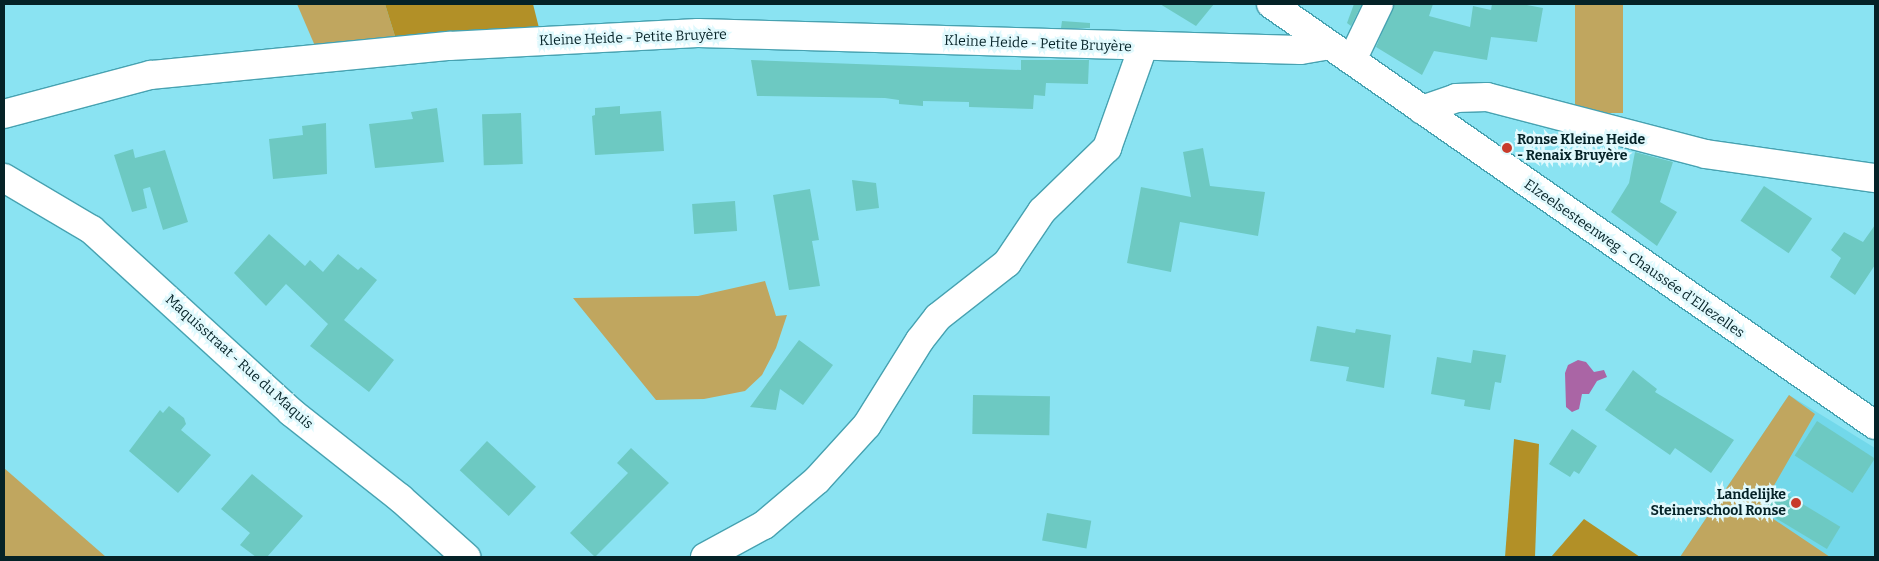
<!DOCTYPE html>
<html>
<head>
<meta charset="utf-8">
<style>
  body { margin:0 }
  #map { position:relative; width:1879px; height:561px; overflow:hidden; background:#8ae3f2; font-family:Bitter,serif }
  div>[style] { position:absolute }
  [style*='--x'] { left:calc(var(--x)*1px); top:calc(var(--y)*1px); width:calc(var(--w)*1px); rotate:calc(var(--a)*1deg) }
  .built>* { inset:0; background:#72d8ea }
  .green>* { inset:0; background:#c0a65f; transform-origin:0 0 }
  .forest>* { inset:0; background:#b29027 }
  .water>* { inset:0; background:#aa65a5 }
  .building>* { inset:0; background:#6dc9c2; transform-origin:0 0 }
  .roads { filter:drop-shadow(1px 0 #47a2b1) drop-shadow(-1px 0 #47a2b1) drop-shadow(0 1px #47a2b1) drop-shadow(0 -1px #47a2b1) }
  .minor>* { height:28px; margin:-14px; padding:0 14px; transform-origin:14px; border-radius:14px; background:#fff }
  .primary>* { height:28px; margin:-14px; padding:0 14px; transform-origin:14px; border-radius:14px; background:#fff }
  .dots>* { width:14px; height:14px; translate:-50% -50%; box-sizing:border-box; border:2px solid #e0f9fd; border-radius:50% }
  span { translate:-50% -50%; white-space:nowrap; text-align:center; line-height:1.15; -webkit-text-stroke:5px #e0f9fd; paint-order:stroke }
  .street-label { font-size:14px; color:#052227 }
  .poi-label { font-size:14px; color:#052227; font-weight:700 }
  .left { translate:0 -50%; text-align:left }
  .right { translate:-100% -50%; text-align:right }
  .frame { position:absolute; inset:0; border:5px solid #052227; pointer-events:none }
</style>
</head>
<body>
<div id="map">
  <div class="built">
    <div style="clip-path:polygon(1789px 395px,1875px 448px,1875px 557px,1680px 557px)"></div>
  </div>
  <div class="green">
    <div style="clip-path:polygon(297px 4px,385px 4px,398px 46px,318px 53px)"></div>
    <div style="left:1575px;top:4px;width:48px;height:109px"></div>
    <div style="clip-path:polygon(765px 281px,776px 316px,787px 315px,776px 348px,762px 375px,745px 391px,704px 399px,656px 400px,573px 298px,698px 296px)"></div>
    <div style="clip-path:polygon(1789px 395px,1815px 414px,1760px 510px,1830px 557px,1680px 557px)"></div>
    <div style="clip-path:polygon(4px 468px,106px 557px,4px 557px)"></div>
  </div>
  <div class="forest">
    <div style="clip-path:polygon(385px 4px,533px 4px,541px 36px,398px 46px)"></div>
    <div style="clip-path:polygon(1514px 439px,1539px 444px,1535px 557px,1505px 557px)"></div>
    <div style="clip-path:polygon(1584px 519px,1640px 557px,1551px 557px)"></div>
  </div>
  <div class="water">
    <div style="clip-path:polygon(1578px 360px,1586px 362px,1594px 372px,1604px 370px,1607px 377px,1597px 381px,1589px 394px,1582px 394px,1579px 409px,1572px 412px,1566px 407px,1565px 373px,1568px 365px)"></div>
  </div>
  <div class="building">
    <div style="clip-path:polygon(1160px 4px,1214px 4px,1196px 26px)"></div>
    <div style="clip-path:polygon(1354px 4px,1362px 4px,1351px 26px,1347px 23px)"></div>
    <div style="clip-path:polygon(1394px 4px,1433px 4px,1429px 16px,1470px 27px,1473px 6px,1491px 10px,1492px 4px,1522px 4px,1543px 8px,1537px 42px,1491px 37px,1487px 60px,1434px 51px,1422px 75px,1376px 47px)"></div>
    <div style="clip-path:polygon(1062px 21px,1090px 23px,1090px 28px,1061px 28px)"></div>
    <div style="clip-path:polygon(751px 60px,1021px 70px,1021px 60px,1089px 60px,1088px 84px,1046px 83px,1045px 96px,1034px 95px,1033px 109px,969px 107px,969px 102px,923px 101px,923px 106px,899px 104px,899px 100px,885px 98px,757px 96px)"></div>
    <div style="clip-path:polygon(620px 106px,620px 114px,661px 111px,664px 151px,595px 155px,592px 116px,595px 115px,595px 108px)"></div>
    <div style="clip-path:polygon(437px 108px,444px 162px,375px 168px,369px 124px,413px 119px,411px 112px)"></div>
    <div style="left:521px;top:113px;width:51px;height:39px;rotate:88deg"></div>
    <div style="clip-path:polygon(326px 123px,327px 174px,273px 179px,269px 139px,303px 135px,302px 126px)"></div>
    <div style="clip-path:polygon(1203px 148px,1210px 186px,1265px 192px,1258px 236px,1180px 222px,1171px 272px,1127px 263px,1141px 187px,1191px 197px,1183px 152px)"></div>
    <div style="clip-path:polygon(133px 149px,135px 158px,165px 150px,188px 222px,163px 230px,150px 187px,143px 189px,147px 208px,132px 212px,114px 155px)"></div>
    <div style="clip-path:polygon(1635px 152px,1673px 162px,1660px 202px,1677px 212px,1657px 246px,1611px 212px,1629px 183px)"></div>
    <div style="clip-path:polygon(852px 180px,876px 183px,879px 208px,856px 211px)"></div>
    <div style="left:1764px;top:186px;width:58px;height:42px;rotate:34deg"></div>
    <div style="clip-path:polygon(810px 189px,819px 240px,812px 241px,820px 286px,789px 290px,773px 195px)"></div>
    <div style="left:735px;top:201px;width:30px;height:43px;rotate:86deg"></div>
    <div style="clip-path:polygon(1875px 225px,1875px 265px,1855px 295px,1830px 277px,1841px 258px,1831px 250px,1844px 232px,1863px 242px)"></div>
    <div style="clip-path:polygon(269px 234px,305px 266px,310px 260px,323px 272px,338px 254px,358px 270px,361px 267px,377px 280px,344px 320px,394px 360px,369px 392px,310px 346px,328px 324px,286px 284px,266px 306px,234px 273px)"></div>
    <div style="clip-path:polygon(1317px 326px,1355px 333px,1356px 329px,1391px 335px,1384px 388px,1346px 381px,1349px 367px,1310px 361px)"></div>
    <div style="clip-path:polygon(799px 340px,833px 365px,803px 405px,780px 389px,776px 410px,750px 407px)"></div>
    <div style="clip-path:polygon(1473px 350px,1506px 355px,1501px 383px,1495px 382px,1490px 410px,1464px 406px,1465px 400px,1431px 394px,1437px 357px,1471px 363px)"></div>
    <div style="clip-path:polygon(1633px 370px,1657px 389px,1655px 392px,1734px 440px,1711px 473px,1675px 448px,1670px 455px,1605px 410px)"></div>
    <div style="left:973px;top:395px;width:77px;height:39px;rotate:1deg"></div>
    <div style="clip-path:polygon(169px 406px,184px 418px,186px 424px,181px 430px,211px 455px,178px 493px,129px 451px,160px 410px,163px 413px)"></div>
    <div style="left:1817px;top:421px;width:69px;height:41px;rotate:33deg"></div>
    <div style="clip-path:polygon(1572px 429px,1597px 446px,1579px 474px,1574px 471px,1570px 477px,1549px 464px)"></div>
    <div style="left:487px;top:441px;width:67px;height:40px;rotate:43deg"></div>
    <div style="clip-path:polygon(631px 448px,669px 483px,595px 557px,570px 533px,628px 473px,617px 463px)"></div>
    <div style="clip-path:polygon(252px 474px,303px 516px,267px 557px,256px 557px,240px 545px,250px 533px,221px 509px)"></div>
    <div style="left:1776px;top:488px;width:75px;height:26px;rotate:31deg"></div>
    <div style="left:1047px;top:513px;width:45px;height:28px;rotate:10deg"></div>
  </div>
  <div class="roads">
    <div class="minor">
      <div style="--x:1352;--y:60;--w:62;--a:-64.3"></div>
      <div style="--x:1422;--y:110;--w:36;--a:-19"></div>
      <div style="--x:1456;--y:98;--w:31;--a:-2"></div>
      <div style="--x:1487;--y:97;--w:226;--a:14.6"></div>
      <div style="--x:1706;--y:154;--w:171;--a:8.1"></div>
      <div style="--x:4;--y:114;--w:152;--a:-14.9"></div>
      <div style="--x:151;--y:75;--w:299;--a:-5.6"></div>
      <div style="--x:449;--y:46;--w:249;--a:-3"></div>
      <div style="--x:698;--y:33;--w:603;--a:1.61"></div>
      <div style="--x:1301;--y:50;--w:28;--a:-10"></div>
      <div style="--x:4;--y:178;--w:102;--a:30.6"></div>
      <div style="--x:92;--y:230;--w:270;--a:42.4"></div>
      <div style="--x:291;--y:412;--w:139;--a:38.3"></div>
      <div style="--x:400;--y:498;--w:89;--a:41.8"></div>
      <div style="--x:705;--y:557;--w:67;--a:-28.5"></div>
      <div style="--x:764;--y:525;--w:70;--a:-40.3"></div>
      <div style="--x:817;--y:480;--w:74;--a:-47.7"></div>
      <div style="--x:867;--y:425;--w:100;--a:-58.1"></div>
      <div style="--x:920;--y:340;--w:29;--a:-52"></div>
      <div style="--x:938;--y:317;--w:88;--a:-38"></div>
      <div style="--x:1007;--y:263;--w:63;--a:-56.1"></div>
      <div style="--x:1042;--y:211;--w:91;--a:-44.1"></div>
      <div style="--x:1107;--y:148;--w:107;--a:-70.4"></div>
    </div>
    <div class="primary">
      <div style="--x:1271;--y:4;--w:736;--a:34.88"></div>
    </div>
  </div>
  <div class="dots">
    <div style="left:1507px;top:148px;background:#c83b2c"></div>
    <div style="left:1796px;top:503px;background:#c83b2c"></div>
  </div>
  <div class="street-label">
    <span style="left:633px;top:38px;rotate:-2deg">Kleine Heide - Petite Bruyère</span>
    <span style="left:1038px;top:44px;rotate:2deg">Kleine Heide - Petite Bruyère</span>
    <span style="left:1634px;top:259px;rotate:35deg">Elzeelsesteenweg - Chaussée d'Ellezelles</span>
    <span style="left:239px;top:362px;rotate:42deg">Maquisstraat - Rue du Maquis</span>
  </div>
  <div class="poi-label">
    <span class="left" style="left:1517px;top:148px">Ronse Kleine Heide<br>- Renaix Bruyère</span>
    <span class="right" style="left:1786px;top:503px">Landelijke<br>Steinerschool Ronse</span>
  </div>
  <div class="frame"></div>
</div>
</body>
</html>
